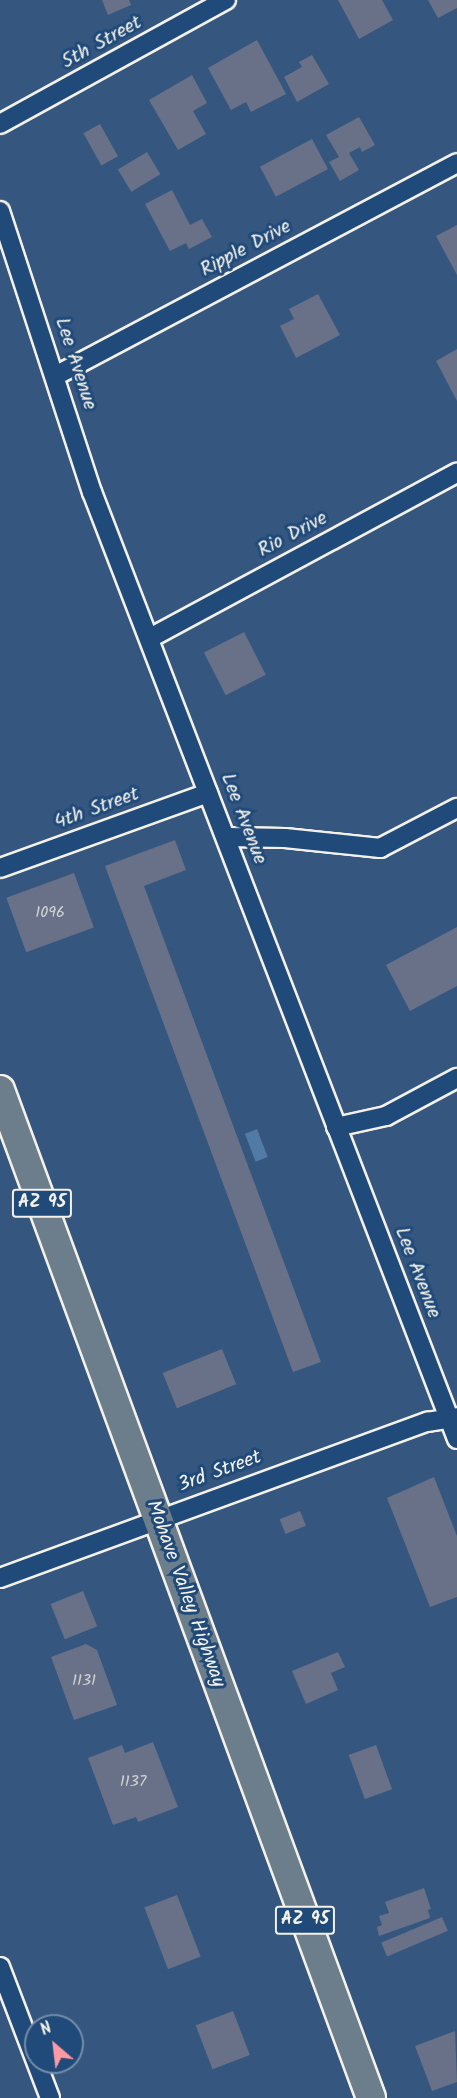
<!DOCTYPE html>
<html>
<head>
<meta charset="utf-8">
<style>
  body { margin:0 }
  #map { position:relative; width:457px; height:2098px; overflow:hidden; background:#35567e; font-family:Kalam,sans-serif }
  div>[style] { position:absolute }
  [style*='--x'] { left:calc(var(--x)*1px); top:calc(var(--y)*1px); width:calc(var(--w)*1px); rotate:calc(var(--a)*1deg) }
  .water>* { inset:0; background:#517aa5; transform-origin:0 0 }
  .building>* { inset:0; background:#687188; transform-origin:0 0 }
  .roads { filter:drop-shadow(2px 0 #f4f1e8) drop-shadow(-2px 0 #f4f1e8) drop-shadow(0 2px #f4f1e8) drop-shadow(0 -2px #f4f1e8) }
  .minor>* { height:18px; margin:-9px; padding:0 9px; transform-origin:9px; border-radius:9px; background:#1f4a7a }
  .trunk>* { height:28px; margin:-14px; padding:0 14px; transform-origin:14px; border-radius:14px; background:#6c7d8b }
  span { translate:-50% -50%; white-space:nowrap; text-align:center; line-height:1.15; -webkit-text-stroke:6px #1f4a7a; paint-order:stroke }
  .number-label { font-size:16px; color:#d1d1d0 }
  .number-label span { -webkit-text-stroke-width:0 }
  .shield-label span { padding:2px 4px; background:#1f4a7a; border:2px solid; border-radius:4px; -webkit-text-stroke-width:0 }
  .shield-label { font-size:18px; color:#f4f1e8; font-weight:700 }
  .street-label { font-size:20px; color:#f4f1e8 }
  .north { position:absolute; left:24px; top:2014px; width:60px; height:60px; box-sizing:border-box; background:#1f4a7a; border:2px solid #748da6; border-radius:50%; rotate:332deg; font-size:16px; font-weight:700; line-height:24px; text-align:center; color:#f4f1e8 }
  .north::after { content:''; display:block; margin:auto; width:21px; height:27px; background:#ff9aa2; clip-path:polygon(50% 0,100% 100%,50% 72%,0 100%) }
</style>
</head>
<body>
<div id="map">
  <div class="water">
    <div style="left:257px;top:1129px;width:30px;height:13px;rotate:69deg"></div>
  </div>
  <div class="building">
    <div style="clip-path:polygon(102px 0,129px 0,131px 5px,108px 15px)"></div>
    <div style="clip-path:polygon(338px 0,382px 0,393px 20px,359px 39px)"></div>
    <div style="clip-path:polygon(428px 0,457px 0,457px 8px,438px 18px)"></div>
    <div style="clip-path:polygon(257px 40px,286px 94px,251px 112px,246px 102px,231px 110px,208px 68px)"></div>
    <div style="clip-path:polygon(312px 55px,329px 84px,297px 102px,284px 77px,302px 67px,299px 62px)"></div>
    <div style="clip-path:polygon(192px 75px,207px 103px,193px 111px,206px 134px,178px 150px,149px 100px)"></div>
    <div style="clip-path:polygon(359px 117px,375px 145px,362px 152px,360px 147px,349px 153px,359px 170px,340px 181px,329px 162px,339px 157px,326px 135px)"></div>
    <div style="left:100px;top:124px;width:37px;height:19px;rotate:61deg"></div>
    <div style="left:312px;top:139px;width:34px;height:59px;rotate:62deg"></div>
    <div style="left:147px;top:152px;width:26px;height:34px;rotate:59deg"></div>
    <div style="clip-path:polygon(172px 190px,190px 225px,202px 219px,212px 237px,189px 249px,186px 243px,170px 251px,145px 204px)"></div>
    <div style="clip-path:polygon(457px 225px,457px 275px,436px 236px)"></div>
    <div style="clip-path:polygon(318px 294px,340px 335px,296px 358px,280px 326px,294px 319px,289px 309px)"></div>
    <div style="clip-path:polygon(457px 349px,457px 401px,436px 361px)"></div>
    <div style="left:244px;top:632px;width:48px;height:45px;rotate:63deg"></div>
    <div style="clip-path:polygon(175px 840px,186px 870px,144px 886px,321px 1362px,293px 1372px,105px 866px)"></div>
    <div style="left:74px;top:873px;width:58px;height:72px;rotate:70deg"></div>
    <div style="clip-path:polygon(457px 927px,457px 986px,410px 1011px,386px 965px)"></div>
    <div style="left:222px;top:1349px;width:38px;height:64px;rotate:68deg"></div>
    <div style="clip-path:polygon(434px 1477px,457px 1536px,457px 1597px,430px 1607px,387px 1498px)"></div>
    <div style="left:300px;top:1511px;width:16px;height:22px;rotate:68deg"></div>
    <div style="left:83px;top:1591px;width:38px;height:35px;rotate:68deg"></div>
    <div style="clip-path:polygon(86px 1644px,97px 1650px,117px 1705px,74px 1720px,51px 1657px)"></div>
    <div style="clip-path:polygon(338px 1652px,345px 1667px,331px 1673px,338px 1690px,306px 1704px,292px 1671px)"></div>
    <div style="clip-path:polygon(153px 1742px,178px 1807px,138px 1822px,136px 1817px,113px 1825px,88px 1758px,122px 1745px,125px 1753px)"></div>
    <div style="left:376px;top:1745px;width:47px;height:29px;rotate:70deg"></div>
    <div style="clip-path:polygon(424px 1888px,431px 1909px,428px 1910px,430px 1918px,379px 1936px,377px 1927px,382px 1925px,379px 1916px,389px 1913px,385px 1902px)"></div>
    <div style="left:177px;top:1895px;width:66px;height:35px;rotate:69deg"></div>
    <div style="left:442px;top:1917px;width:15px;height:66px;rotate:67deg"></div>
    <div style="left:233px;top:2011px;width:47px;height:40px;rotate:69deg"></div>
    <div style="clip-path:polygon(455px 2031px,457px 2082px,432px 2091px,415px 2046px)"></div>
  </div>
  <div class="roads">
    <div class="minor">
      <div style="--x:0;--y:124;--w:258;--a:-28.8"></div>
      <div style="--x:0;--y:211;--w:296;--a:71.9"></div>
      <div style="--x:92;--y:492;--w:1015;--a:68.92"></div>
      <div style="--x:55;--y:376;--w:455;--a:-27.9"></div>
      <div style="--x:150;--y:638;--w:349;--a:-28.3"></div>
      <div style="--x:227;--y:837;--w:58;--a:1"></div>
      <div style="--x:285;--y:838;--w:96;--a:6"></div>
      <div style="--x:380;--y:848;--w:87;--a:-27.5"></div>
      <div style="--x:0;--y:868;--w:221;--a:-19.8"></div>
      <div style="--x:336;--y:1127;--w:51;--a:-12.4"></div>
      <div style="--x:386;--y:1116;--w:81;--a:-28.2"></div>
      <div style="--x:0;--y:1578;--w:455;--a:-20.1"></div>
      <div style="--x:427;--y:1422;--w:30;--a:-9"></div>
      <div style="--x:0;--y:1967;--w:140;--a:69.1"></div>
    </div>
    <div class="trunk">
      <div style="--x:0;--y:1090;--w:1074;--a:69.79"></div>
    </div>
  </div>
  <div class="number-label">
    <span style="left:50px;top:913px">1096</span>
    <span style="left:84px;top:1681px">1131</span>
    <span style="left:133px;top:1782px">1137</span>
  </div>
  <div class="shield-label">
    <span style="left:42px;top:1203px">AZ 95</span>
    <span style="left:305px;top:1920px">AZ 95</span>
  </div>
  <div class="street-label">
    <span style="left:102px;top:43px;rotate:-29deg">5th Street</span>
    <span style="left:246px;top:249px;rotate:-28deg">Ripple Drive</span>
    <span style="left:75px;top:364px;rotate:72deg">Lee Avenue</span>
    <span style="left:293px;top:535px;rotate:-28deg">Rio Drive</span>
    <span style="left:97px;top:809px;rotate:-20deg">4th Street</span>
    <span style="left:243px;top:819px;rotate:69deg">Lee Avenue</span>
    <span style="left:417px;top:1273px;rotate:69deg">Lee Avenue</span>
    <span style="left:220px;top:1472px;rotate:-20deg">3rd Street</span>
    <span style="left:185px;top:1594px;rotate:70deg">Mohave Valley Highway</span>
  </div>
  <div class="north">N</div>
</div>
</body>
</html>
